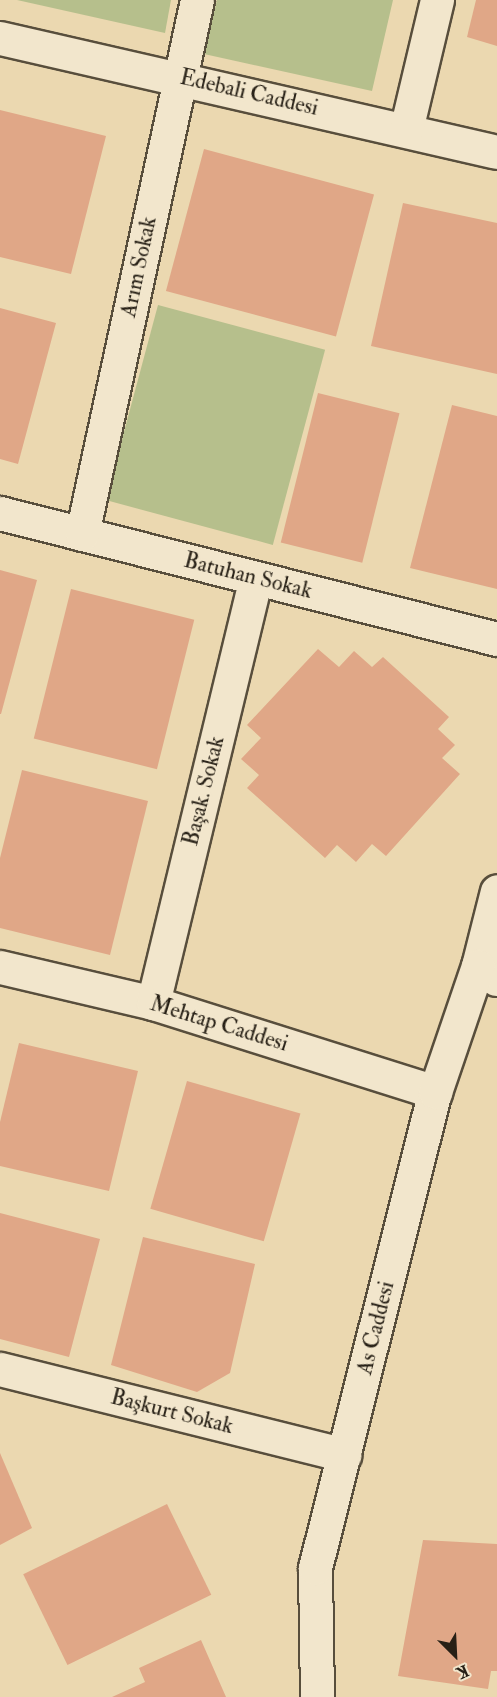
<!DOCTYPE html>
<html>
<head>
<meta charset="utf-8">
<style>
  body { margin:0 }
  #map { position:relative; width:497px; height:1697px; overflow:hidden; background:#ebd8b0; font-family:"IM FELL Double Pica",serif }
  div>[style] { position:absolute }
  [style*='--x'] { left:calc(var(--x)*1px); top:calc(var(--y)*1px); width:calc(var(--w)*1px); rotate:calc(var(--a)*1deg) }
  .green>* { inset:0; background:#b6bf8c; transform-origin:0 0 }
  .building>* { inset:0; background:#e0a787; transform-origin:0 0 }
  .roads { filter:drop-shadow(2px 0 #584e3c) drop-shadow(-2px 0 #584e3c) drop-shadow(0 2px #584e3c) drop-shadow(0 -2px #584e3c) }
  .street>* { height:33px; margin:-16.5px; padding:0 16.5px; transform-origin:16.5px; border-radius:16.5px; background:#f2e6cc }
  span { translate:-50% -50%; white-space:nowrap; text-align:center; line-height:1.15; -webkit-text-stroke:4.5px #f2e6cc; paint-order:stroke }
  .street-label { font-size:22px; color:#272016 }
  .north { position:absolute; left:425px; top:1625px; width:60px; height:60px; -webkit-text-stroke:4px #f2e6cc; paint-order:stroke; rotate:156deg; font-size:16px; font-weight:700; line-height:24px; text-align:center; color:#272016 }
  .north::after { content:''; display:block; margin:auto; width:21px; height:27px; background:#272016; clip-path:polygon(50% 0,100% 100%,50% 72%,0 100%) }
</style>
</head>
<body>
<div id="map">
  <div class="green">
    <div style="clip-path:polygon(17px 0,171px 0,165px 33px)"></div>
    <div style="clip-path:polygon(217px 0,393px 0,372px 91px,204px 54px)"></div>
    <div style="left:158px;top:305px;width:173px;height:202px;rotate:15deg"></div>
  </div>
  <div class="building">
    <div style="clip-path:polygon(476px 0,497px 0,497px 46px,467px 37px)"></div>
    <div style="clip-path:polygon(0 110px,106px 136px,71px 274px,0 257px)"></div>
    <div style="left:204px;top:149px;width:176px;height:147px;rotate:15deg"></div>
    <div style="clip-path:polygon(403px 203px,497px 223px,497px 374px,371px 346px)"></div>
    <div style="clip-path:polygon(0 308px,56px 323px,18px 464px,0 459px)"></div>
    <div style="left:318px;top:393px;width:84px;height:154px;rotate:14deg"></div>
    <div style="clip-path:polygon(452px 405px,497px 416px,497px 589px,410px 568px)"></div>
    <div style="clip-path:polygon(0 570px,37px 580px,1px 714px,0 714px)"></div>
    <div style="left:71px;top:589px;width:127px;height:154px;rotate:14deg"></div>
    <div style="clip-path:polygon(318px 649px,339px 667px,354px 651px,372px 667px,383px 657px,449px 717px,438px 729px,455px 745px,442px 758px,460px 774px,386px 856px,372px 844px,356px 862px,337px 845px,325px 858px,247px 788px,259px 775px,241px 759px,261px 738px,247px 725px)"></div>
    <div style="clip-path:polygon(22px 770px,148px 801px,110px 955px,0 928px,0 858px)"></div>
    <div style="clip-path:polygon(19px 1043px,138px 1071px,109px 1191px,0 1166px,0 1122px)"></div>
    <div style="left:187px;top:1081px;width:118px;height:133px;rotate:16deg"></div>
    <div style="clip-path:polygon(0 1213px,100px 1239px,69px 1357px,0 1339px)"></div>
    <div style="clip-path:polygon(143px 1237px,255px 1264px,230px 1373px,197px 1392px,111px 1365px)"></div>
    <div style="clip-path:polygon(0 1453px,32px 1528px,0 1545px)"></div>
    <div style="left:167px;top:1504px;width:101px;height:160px;rotate:64deg"></div>
    <div style="clip-path:polygon(423px 1540px,497px 1544px,497px 1671px,491px 1671px,488px 1689px,398px 1676px)"></div>
    <div style="clip-path:polygon(201px 1640px,226px 1697px,112px 1697px,145px 1682px,139px 1668px)"></div>
  </div>
  <div class="roads">
    <div class="street">
      <div style="--x:0;--y:38;--w:510;--a:12.92"></div>
      <div style="--x:406;--y:130;--w:134;--a:-76.6"></div>
      <div style="--x:0;--y:513;--w:513;--a:14.23"></div>
      <div style="--x:82;--y:534;--w:546;--a:-77.85"></div>
      <div style="--x:0;--y:967;--w:157;--a:13.2"></div>
      <div style="--x:153;--y:1003;--w:296;--a:17.5"></div>
      <div style="--x:496;--y:979;--w:22;--a:-144"></div>
      <div style="--x:478;--y:966;--w:77;--a:-75.8"></div>
      <div style="--x:153;--y:1003;--w:437;--a:-76.4"></div>
      <div style="--x:0;--y:1369;--w:355;--a:14"></div>
      <div style="--x:317;--y:1697;--w:129;--a:-90.9"></div>
      <div style="--x:315;--y:1568;--w:491;--a:-75.9"></div>
      <div style="--x:435;--y:1092;--w:133;--a:-71.2"></div>
    </div>
  </div>
  <div class="street-label">
    <span style="left:249px;top:93px;rotate:13deg">Edebali Caddesi</span>
    <span style="left:139px;top:267px;rotate:-78deg">Arım Sokak</span>
    <span style="left:248px;top:576px;rotate:14deg">Batuhan Sokak</span>
    <span style="left:204px;top:791px;rotate:-76deg">Başak. Sokak</span>
    <span style="left:219px;top:1024px;rotate:17deg">Mehtap Caddesi</span>
    <span style="left:376px;top:1328px;rotate:-76deg">As Caddesi</span>
    <span style="left:172px;top:1412px;rotate:14deg">Başkurt Sokak</span>
  </div>
  <div class="north">K</div>
</div>
</body>
</html>
